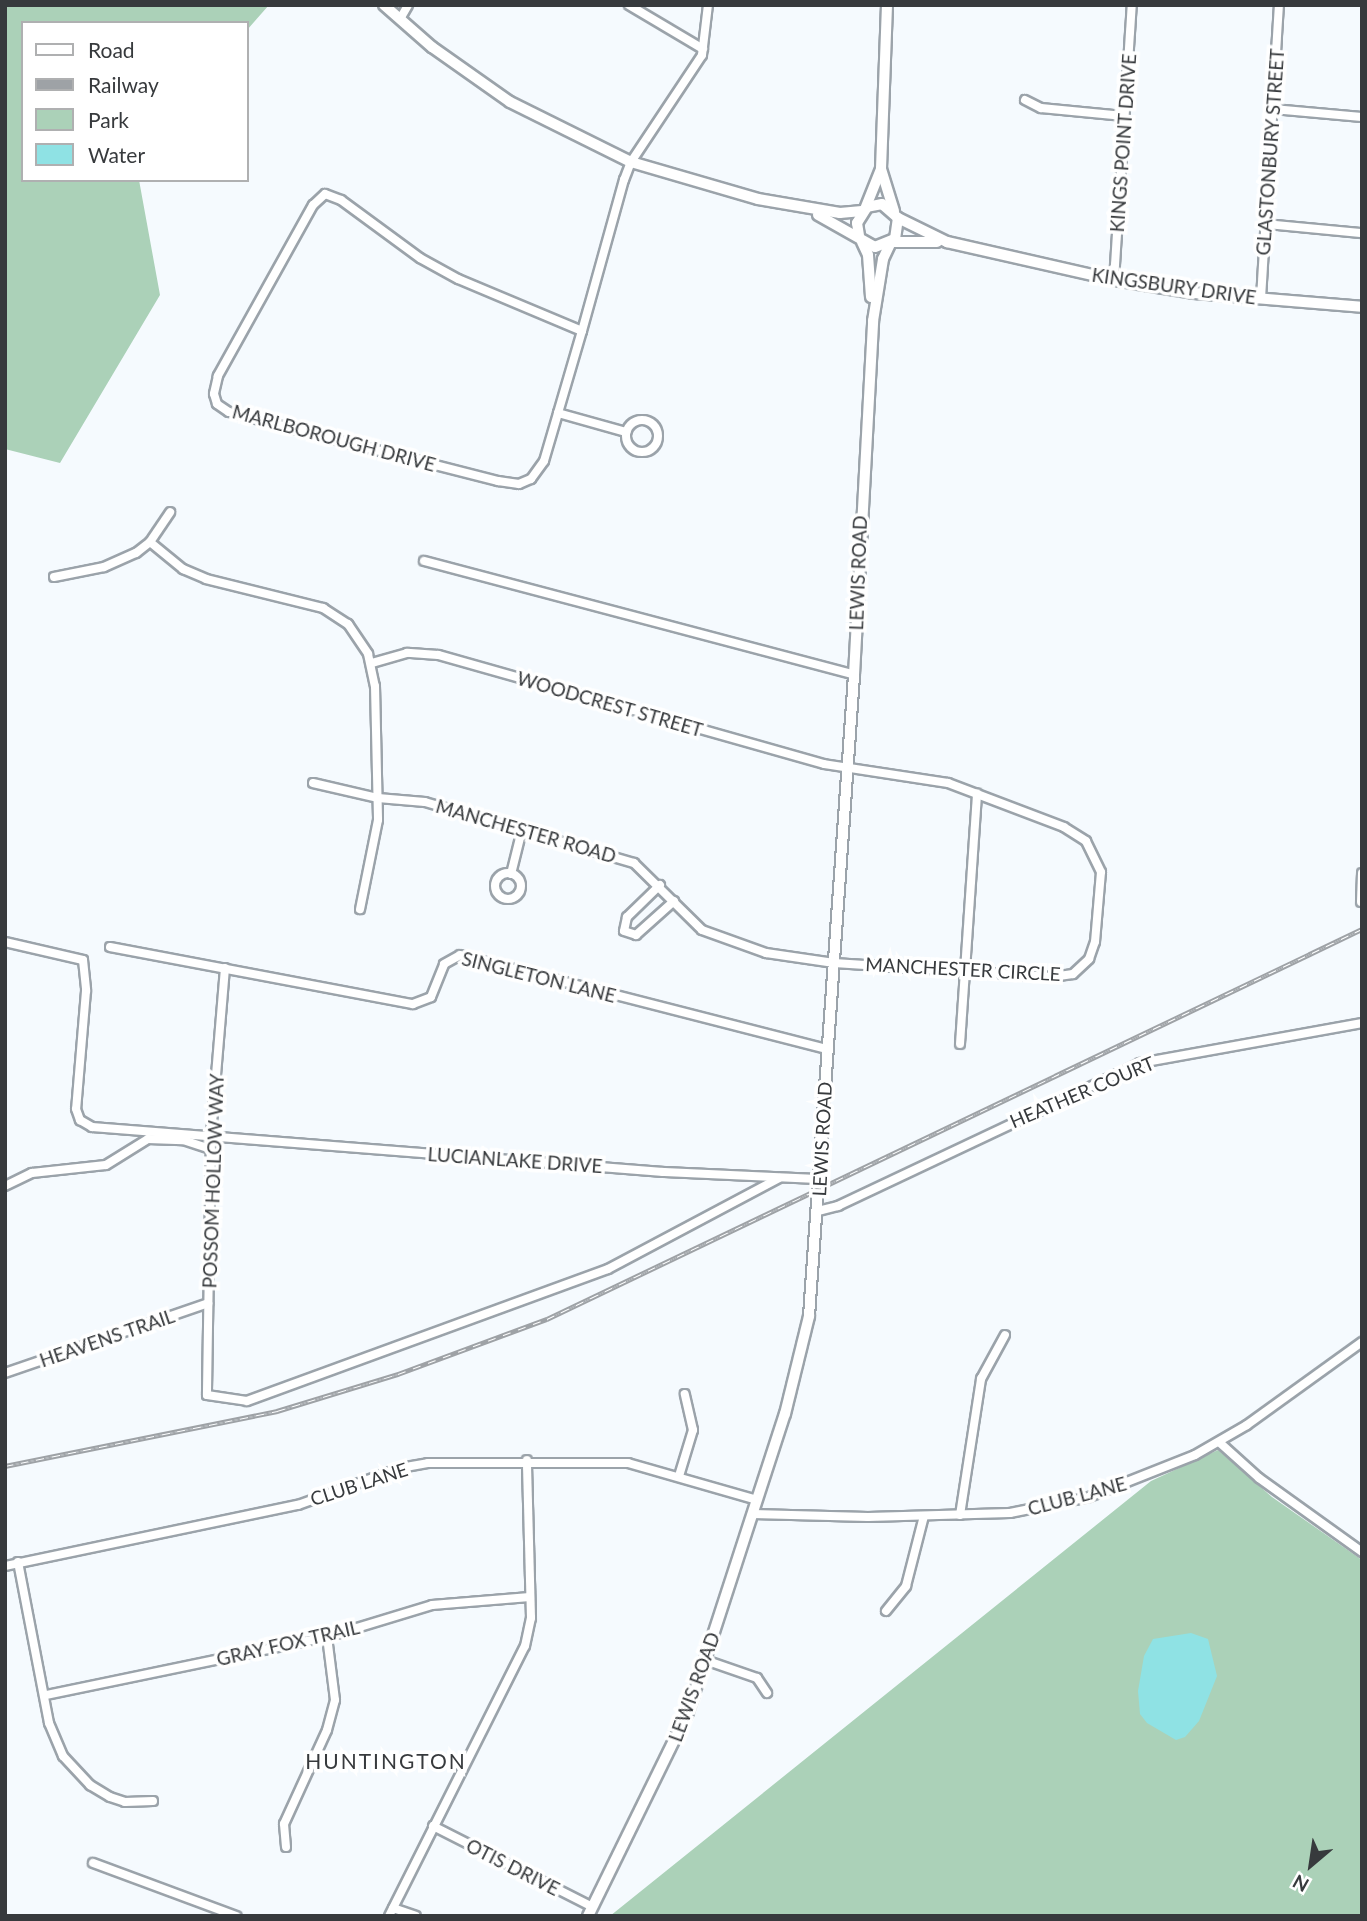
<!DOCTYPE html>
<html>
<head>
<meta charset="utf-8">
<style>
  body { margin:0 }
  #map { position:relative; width:1367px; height:1921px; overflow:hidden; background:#f5fafe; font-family:Lato,sans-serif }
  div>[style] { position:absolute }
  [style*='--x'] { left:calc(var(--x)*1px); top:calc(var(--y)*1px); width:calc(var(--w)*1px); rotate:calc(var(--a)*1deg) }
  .green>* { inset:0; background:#abd1b8 }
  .water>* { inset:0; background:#8fe2e4 }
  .roads { filter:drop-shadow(2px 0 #9ba3aa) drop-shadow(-2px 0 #9ba3aa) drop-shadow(0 2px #9ba3aa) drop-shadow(0 -2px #9ba3aa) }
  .minor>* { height:8px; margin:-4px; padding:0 4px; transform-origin:4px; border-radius:4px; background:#fff }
  .minor>.ring { margin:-4px; padding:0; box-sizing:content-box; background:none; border:8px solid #fff; border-radius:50% }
  .tertiary>* { height:10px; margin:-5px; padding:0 5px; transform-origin:5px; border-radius:5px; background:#fff }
  .rail>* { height:5px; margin-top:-2.5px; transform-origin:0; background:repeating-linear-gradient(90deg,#fff 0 8px,#9ea2a6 0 16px); box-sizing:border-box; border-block:2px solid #9ea2a6 }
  span { translate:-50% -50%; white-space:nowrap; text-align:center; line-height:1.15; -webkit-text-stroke:7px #fff; paint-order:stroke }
  .street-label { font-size:19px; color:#373a3d }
  .neighbourhood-label { font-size:21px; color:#373a3d; letter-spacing:2px }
  .frame { position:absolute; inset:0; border:7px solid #373a3d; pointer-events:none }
  .legend { position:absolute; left:21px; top:21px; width:228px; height:161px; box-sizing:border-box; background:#fff; border:2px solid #afb0b1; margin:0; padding:9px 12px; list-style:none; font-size:21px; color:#373a3d }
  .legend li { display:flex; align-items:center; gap:14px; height:35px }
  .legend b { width:35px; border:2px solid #afb0b1 }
  .north { position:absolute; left:1276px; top:1830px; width:70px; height:70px; -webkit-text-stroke:5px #fff; paint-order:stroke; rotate:209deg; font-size:19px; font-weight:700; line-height:28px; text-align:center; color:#373a3d }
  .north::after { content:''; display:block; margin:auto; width:24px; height:32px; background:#373a3d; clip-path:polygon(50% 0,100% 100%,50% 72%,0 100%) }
</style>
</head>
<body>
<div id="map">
  <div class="green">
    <div style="clip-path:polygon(5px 5px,269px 5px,247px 30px,247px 23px,23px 23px,23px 180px,139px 180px,160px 295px,60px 463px,5px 449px)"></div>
    <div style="clip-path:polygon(1218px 1450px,1272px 1497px,1362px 1560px,1362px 1916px,610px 1916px,1151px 1481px)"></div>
  </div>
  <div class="water">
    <div style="clip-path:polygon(1191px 1633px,1208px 1639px,1217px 1676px,1199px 1721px,1185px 1737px,1176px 1740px,1147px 1723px,1140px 1714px,1138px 1691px,1144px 1656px,1153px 1639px)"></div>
  </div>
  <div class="roads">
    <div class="minor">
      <div style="--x:629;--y:5;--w:86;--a:30.7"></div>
      <div style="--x:400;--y:19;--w:16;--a:-60"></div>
      <div style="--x:1025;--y:100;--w:18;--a:27"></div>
      <div style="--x:1041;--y:108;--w:83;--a:5.5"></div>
      <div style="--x:1273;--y:109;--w:89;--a:5.1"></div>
      <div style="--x:1266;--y:224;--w:96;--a:5.4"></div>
      <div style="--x:1114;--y:280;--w:276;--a:-86.3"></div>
      <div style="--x:1261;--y:298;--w:294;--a:-86.5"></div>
      <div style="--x:582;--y:331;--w:134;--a:-157.2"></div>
      <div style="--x:458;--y:279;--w:43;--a:-151.1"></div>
      <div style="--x:420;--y:258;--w:98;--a:-143.7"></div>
      <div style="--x:341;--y:200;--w:17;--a:-159"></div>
      <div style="--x:325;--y:194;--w:16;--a:137"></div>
      <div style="--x:313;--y:205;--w:196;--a:119.1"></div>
      <div style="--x:218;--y:376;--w:18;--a:103"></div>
      <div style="--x:214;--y:394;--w:10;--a:73"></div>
      <div style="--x:217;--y:404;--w:14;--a:34"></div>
      <div style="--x:229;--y:412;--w:63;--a:14.7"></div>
      <div style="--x:290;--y:428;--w:215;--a:14.3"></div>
      <div style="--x:498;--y:481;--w:21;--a:8"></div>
      <div style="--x:519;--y:484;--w:13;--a:-23"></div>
      <div style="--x:531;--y:479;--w:22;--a:-54"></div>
      <div style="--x:544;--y:461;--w:50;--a:-73.7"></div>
      <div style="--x:558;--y:413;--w:85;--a:-73.7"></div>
      <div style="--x:582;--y:331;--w:157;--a:-74.5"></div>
      <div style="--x:624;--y:180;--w:19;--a:-69"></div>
      <div style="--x:631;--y:162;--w:128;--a:-56.4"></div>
      <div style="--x:702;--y:55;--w:50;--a:-83.2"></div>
      <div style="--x:558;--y:413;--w:71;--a:15.6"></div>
      <div class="ring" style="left:626px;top:420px;width:24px;height:24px"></div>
      <div style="--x:150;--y:542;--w:43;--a:39.3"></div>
      <div style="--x:183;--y:569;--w:25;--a:23"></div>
      <div style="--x:206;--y:579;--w:121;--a:13.9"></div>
      <div style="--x:323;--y:608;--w:30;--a:33"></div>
      <div style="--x:348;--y:624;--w:36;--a:56"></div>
      <div style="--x:368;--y:654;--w:33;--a:78"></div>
      <div style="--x:375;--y:686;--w:134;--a:88.7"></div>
      <div style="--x:378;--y:820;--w:91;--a:101.4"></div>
      <div style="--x:424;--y:561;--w:445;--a:14.8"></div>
      <div style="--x:54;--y:577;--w:51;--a:-11.3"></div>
      <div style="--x:104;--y:567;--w:35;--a:-24"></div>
      <div style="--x:136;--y:553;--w:18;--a:-38"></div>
      <div style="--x:150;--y:542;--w:36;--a:-56"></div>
      <div style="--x:313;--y:783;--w:67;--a:13"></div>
      <div style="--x:378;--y:798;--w:47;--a:4.9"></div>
      <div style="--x:425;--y:802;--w:218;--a:16.3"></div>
      <div style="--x:634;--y:863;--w:95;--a:44.6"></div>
      <div style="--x:702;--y:930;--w:68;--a:19.8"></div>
      <div style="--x:766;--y:953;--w:69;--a:8.4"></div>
      <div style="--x:834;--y:963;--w:218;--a:3.7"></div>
      <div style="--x:1052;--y:977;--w:21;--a:-8"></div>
      <div style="--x:1073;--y:974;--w:22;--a:-43"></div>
      <div style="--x:1089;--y:959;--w:18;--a:-71"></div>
      <div style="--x:1095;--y:942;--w:70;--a:-85.1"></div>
      <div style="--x:1101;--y:872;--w:34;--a:-116"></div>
      <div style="--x:1086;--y:841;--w:26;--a:-148"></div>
      <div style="--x:1064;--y:827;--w:124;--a:-159.2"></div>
      <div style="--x:948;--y:783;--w:125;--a:-171.3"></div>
      <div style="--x:824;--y:764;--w:401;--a:-164.2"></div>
      <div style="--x:438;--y:655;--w:31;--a:-176"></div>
      <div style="--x:407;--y:653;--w:36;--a:164"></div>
      <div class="ring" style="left:495px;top:873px;width:18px;height:18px"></div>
      <div style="--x:511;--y:874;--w:45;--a:-76"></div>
      <div style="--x:660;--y:885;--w:46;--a:135.9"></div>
      <div style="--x:627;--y:917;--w:14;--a:102"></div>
      <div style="--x:624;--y:931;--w:13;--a:18"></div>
      <div style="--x:636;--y:935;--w:51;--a:-41.8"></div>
      <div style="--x:1361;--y:902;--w:29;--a:-88"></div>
      <div style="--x:5;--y:942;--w:80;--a:13"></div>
      <div style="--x:83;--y:960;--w:31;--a:84"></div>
      <div style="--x:86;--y:991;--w:118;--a:94.8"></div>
      <div style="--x:76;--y:1109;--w:12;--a:70"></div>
      <div style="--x:80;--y:1120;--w:14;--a:30"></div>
      <div style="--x:92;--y:1127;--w:573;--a:4.51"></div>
      <div style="--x:663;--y:1172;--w:156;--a:2.6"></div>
      <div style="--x:110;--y:947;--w:308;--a:10.7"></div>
      <div style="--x:413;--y:1004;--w:19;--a:-21"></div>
      <div style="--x:431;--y:997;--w:35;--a:-68"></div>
      <div style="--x:444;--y:964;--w:18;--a:-29"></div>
      <div style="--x:460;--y:955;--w:379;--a:14.4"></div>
      <div style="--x:225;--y:968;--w:169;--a:94.8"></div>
      <div style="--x:211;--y:1136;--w:259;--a:90.9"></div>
      <div style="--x:207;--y:1395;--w:40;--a:8.5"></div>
      <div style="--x:247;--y:1401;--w:384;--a:-20.1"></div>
      <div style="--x:608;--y:1269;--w:194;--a:-28"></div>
      <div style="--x:960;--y:1044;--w:251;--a:-86.1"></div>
      <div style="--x:5;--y:1186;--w:30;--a:-26"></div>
      <div style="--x:32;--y:1173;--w:74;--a:-6.2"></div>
      <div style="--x:106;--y:1165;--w:49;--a:-31.8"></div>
      <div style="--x:148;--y:1139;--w:35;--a:2"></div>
      <div style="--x:183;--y:1140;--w:29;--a:18"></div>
      <div style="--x:818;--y:1211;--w:21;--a:-14"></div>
      <div style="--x:838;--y:1206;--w:334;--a:-25.3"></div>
      <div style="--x:1140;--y:1063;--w:226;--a:-10.2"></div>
      <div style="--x:5;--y:1373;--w:215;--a:-19"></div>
      <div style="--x:1219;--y:1442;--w:54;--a:42"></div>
      <div style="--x:1259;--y:1478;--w:127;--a:35.7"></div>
      <div style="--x:679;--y:1476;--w:48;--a:-73.1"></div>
      <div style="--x:693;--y:1430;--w:37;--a:-103"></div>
      <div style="--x:753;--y:1514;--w:115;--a:1.5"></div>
      <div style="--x:868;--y:1517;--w:142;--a:-1.6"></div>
      <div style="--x:1010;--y:1513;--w:81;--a:-11.4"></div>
      <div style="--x:1089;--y:1497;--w:114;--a:-21.6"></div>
      <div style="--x:1195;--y:1455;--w:60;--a:-30"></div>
      <div style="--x:1247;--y:1425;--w:142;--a:-35.8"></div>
      <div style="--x:960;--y:1515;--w:138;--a:-81.2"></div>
      <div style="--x:981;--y:1379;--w:50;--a:-61.4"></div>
      <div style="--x:18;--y:1562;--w:164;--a:79.1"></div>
      <div style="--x:49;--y:1723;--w:36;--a:67"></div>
      <div style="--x:63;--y:1756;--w:40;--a:47"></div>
      <div style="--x:90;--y:1785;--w:23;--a:31"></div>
      <div style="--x:110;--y:1797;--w:16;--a:18"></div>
      <div style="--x:125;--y:1802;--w:28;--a:-2"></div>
      <div style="--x:5;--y:1566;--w:299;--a:-11.8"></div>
      <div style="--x:298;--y:1505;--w:109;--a:-19.9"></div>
      <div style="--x:400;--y:1468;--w:28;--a:-10"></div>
      <div style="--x:428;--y:1463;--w:200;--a:0"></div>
      <div style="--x:628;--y:1463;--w:134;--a:16"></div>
      <div style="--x:886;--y:1611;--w:32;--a:-51"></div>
      <div style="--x:906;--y:1586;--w:72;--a:-75.6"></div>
      <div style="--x:705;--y:1660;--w:55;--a:19.1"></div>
      <div style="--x:757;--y:1678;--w:18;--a:56"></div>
      <div style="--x:46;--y:1695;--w:287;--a:-11.7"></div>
      <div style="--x:327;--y:1637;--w:110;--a:-16.9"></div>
      <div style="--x:432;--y:1605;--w:98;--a:-4.7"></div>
      <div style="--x:433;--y:1826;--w:179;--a:26.9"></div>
      <div style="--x:286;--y:1847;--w:23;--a:-95"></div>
      <div style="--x:284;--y:1824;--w:103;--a:-65.4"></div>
      <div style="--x:327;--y:1730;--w:31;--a:-75"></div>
      <div style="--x:335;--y:1700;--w:64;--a:-97.2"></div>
      <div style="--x:93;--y:1863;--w:153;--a:20.3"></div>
      <div style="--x:393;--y:1908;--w:24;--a:19"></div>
      <div style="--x:389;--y:1916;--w:302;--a:-63.3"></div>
      <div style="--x:525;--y:1646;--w:29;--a:-78"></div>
      <div style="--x:531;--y:1618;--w:158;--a:-91.5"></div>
    </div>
    <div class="tertiary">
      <div style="--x:384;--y:5;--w:64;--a:41.2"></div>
      <div style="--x:432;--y:47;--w:95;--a:35.2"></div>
      <div style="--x:510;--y:102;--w:135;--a:26.4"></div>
      <div style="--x:631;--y:162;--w:132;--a:16.2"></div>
      <div style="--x:758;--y:199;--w:83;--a:9.7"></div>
      <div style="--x:840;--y:213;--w:22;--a:-5"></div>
      <div style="--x:887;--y:5;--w:164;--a:92.1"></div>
      <div style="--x:881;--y:169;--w:44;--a:72.8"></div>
      <div style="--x:865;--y:209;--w:43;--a:-68.2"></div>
      <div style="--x:818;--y:215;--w:65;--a:29.3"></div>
      <div style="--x:875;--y:247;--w:22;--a:-22"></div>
      <div style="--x:895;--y:239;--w:21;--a:-82"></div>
      <div style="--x:898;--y:218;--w:21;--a:-139"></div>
      <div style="--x:882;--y:204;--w:15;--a:169"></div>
      <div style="--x:867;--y:207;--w:19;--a:122"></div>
      <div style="--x:857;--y:223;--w:13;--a:81"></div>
      <div style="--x:898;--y:218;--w:55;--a:26.1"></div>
      <div style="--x:947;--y:242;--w:171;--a:12.8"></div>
      <div style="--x:1114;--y:280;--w:80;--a:9.3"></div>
      <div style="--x:1193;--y:293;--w:170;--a:4.7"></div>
      <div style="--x:862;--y:242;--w:14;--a:65"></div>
      <div style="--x:868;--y:255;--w:42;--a:85.9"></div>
      <div style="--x:892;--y:242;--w:45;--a:0"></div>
      <div style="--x:588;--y:1916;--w:227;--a:-63.9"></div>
      <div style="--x:688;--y:1712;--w:313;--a:-72"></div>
      <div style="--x:785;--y:1414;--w:101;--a:-76.2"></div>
      <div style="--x:809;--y:1316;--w:643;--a:-85.98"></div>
      <div style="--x:854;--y:675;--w:355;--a:-86.9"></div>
      <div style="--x:873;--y:321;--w:63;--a:-80.8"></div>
      <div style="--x:883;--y:259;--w:17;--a:-65"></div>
    </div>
  </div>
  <div class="rail">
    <div style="--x:5;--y:1466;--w:278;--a:-11.4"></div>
    <div style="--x:277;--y:1411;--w:127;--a:-17"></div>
    <div style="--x:398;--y:1374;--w:159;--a:-20.3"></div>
    <div style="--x:547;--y:1319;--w:904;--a:-25.57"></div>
  </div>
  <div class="street-label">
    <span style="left:1123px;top:143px;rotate:-86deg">KINGS POINT DRIVE</span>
    <span style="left:1270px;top:152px;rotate:-86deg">GLASTONBURY STREET</span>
    <span style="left:1174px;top:286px;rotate:8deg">KINGSBURY DRIVE</span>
    <span style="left:334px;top:438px;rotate:15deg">MARLBOROUGH DRIVE</span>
    <span style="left:858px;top:573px;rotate:-88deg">LEWIS ROAD</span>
    <span style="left:610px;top:704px;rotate:16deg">WOODCREST STREET</span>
    <span style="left:526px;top:831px;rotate:16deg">MANCHESTER ROAD</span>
    <span style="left:963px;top:969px;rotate:3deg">MANCHESTER CIRCLE</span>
    <span style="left:539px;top:977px;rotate:14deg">SINGLETON LANE</span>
    <span style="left:1082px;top:1092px;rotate:-23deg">HEATHER COURT</span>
    <span style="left:822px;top:1139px;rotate:-87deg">LEWIS ROAD</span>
    <span style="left:515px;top:1160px;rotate:4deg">LUCIANLAKE DRIVE</span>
    <span style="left:213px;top:1181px;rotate:-88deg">POSSOM HOLLOW WAY</span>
    <span style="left:107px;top:1338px;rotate:-19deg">HEAVENS TRAIL</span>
    <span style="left:359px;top:1484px;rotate:-18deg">CLUB LANE</span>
    <span style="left:1077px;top:1496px;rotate:-15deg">CLUB LANE</span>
    <span style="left:288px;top:1643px;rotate:-13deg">GRAY FOX TRAIL</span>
    <span style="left:694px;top:1687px;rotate:-70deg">LEWIS ROAD</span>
    <span style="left:513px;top:1867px;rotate:27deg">OTIS DRIVE</span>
  </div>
  <div class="neighbourhood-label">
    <span style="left:386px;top:1761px">HUNTINGTON</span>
  </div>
  <div class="frame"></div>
  <ul class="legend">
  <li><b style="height:9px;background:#fff"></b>Road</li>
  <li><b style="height:9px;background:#9ea2a6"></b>Railway</li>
  <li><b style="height:19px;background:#abd1b8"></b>Park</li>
  <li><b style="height:19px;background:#8fe2e4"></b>Water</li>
  </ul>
  <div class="north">N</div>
</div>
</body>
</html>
